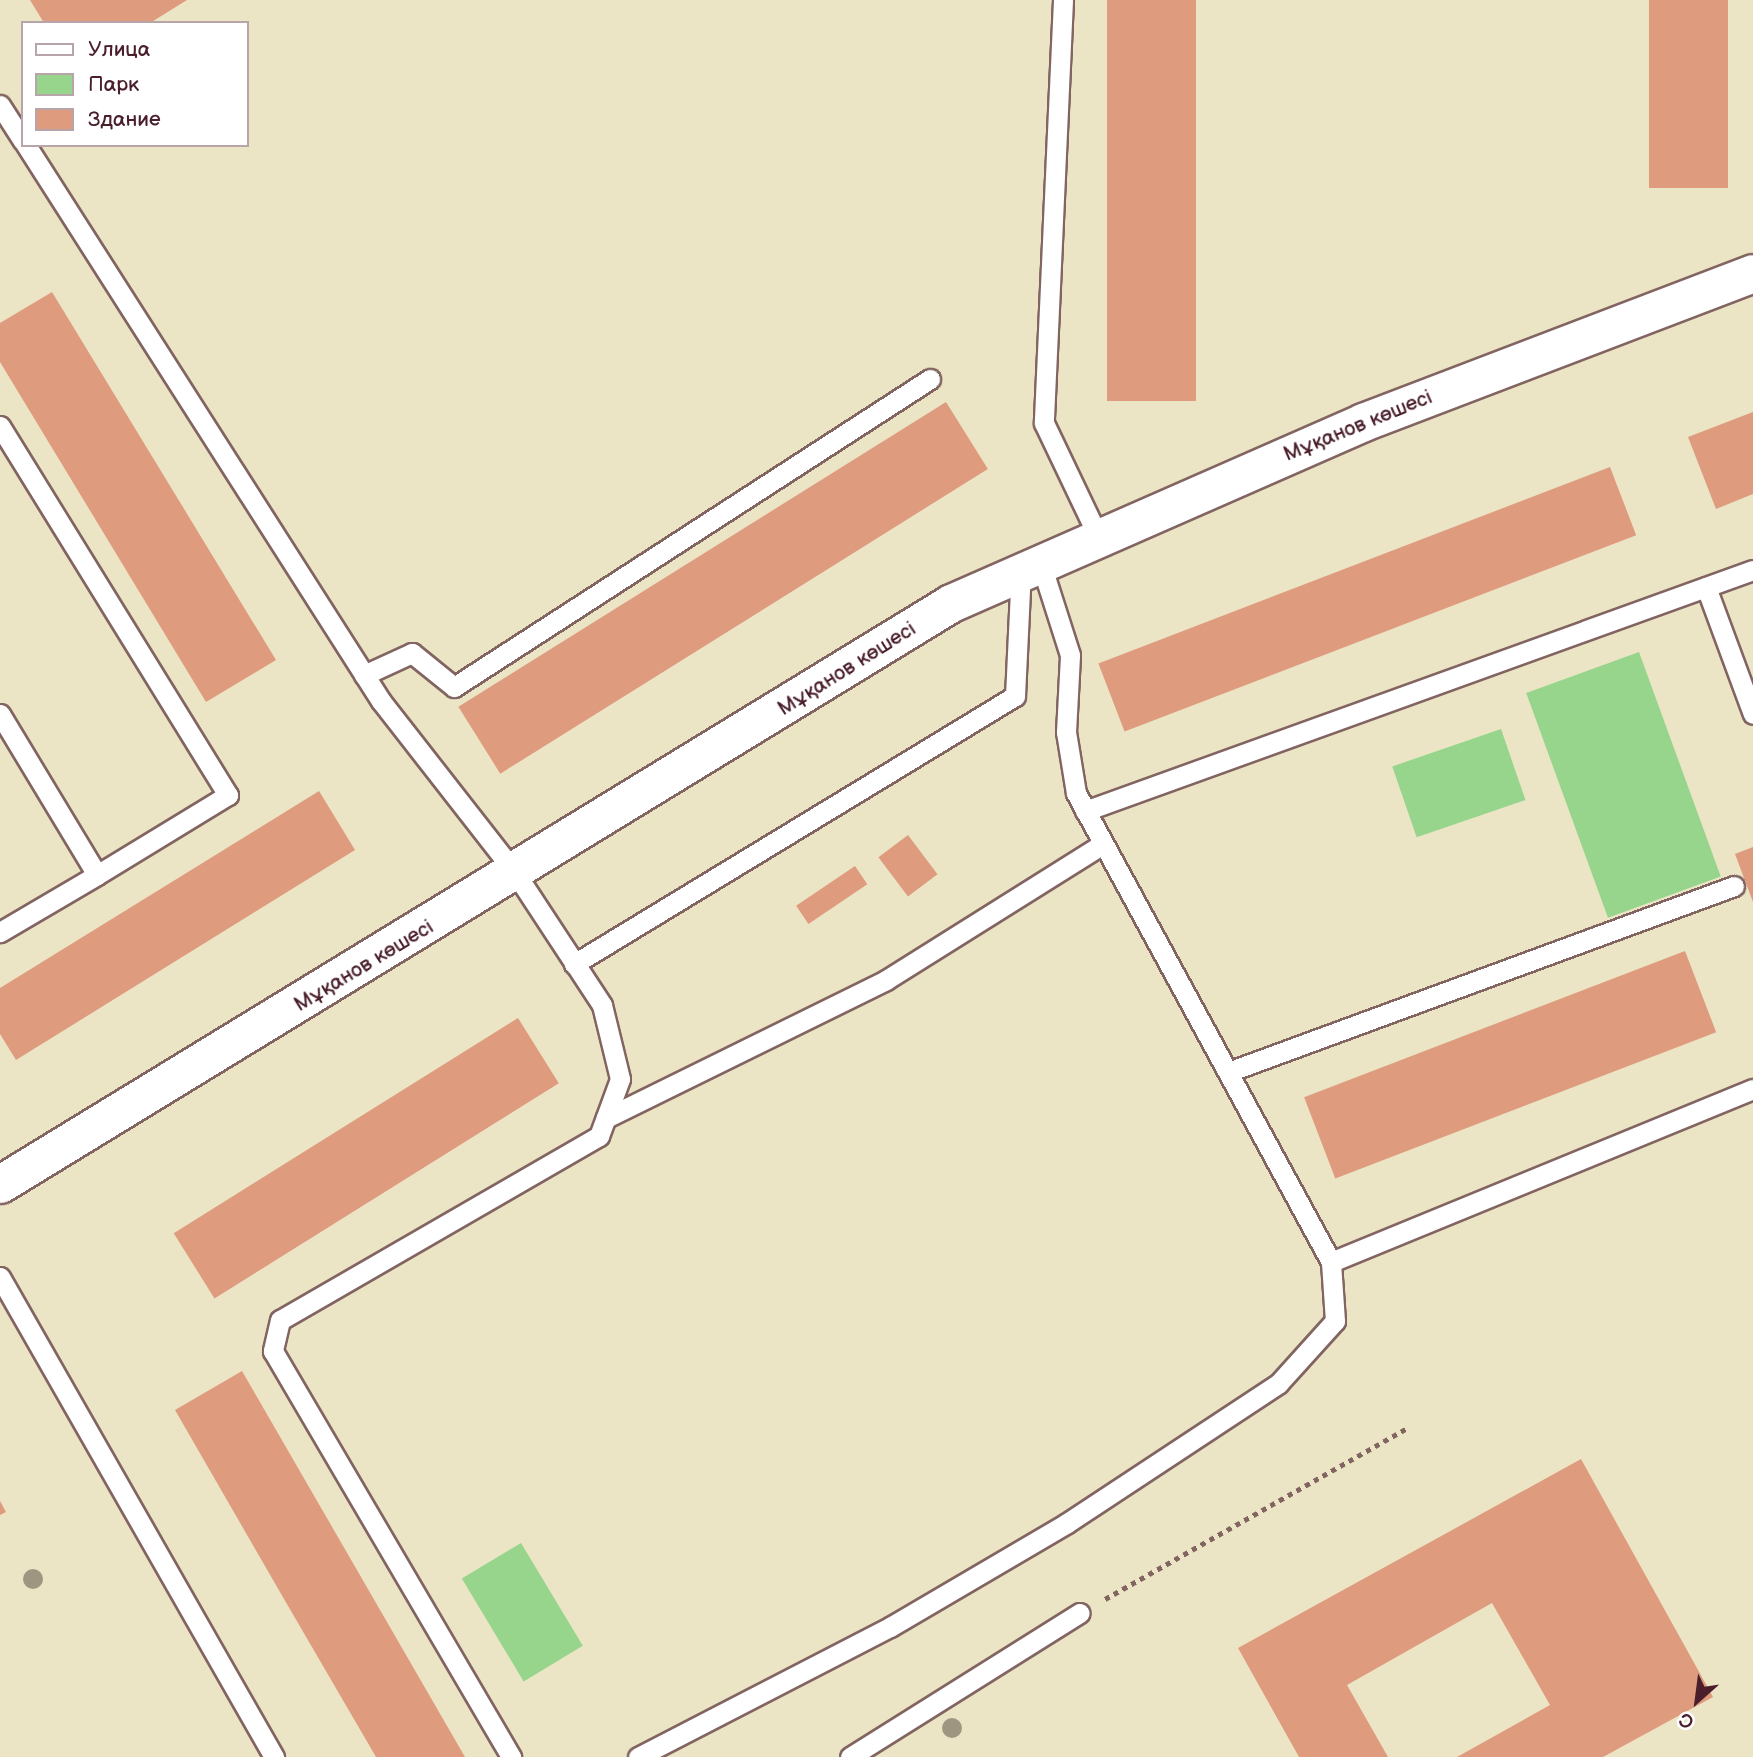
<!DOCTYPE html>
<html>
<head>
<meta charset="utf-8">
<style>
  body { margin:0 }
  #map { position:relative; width:1753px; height:1757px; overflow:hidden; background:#ebe5c6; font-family:"Balsamiq Sans",sans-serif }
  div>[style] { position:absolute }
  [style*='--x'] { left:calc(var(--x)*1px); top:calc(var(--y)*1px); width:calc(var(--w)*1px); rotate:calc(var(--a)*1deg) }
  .green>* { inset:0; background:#96d58b; transform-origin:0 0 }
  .building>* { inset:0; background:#df9b7d; transform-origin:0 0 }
  .path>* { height:4.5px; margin-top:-2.25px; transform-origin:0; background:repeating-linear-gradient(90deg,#826461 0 5px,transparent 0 10px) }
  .roads { filter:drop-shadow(2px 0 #826461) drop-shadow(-2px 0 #826461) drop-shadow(0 2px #826461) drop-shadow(0 -2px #826461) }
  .lane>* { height:19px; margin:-9.5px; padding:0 9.5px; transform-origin:9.5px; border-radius:9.5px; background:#fff }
  .street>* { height:37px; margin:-18.5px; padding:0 18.5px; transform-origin:18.5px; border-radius:18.5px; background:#fff }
  .trees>* { width:20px; height:20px; margin:-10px; border-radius:50%; background:#9f9681 }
  span { translate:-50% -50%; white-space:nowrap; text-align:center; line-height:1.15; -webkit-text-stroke:6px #fff; paint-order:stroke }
  .street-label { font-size:21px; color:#4a1f2b }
  .legend { position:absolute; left:21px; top:21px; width:228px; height:126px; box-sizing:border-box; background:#fff; border:2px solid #b7a5aa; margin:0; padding:9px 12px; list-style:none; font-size:21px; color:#4a1f2b }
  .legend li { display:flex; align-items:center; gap:14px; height:35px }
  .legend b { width:35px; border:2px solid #b7a5aa }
  .north { position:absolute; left:1662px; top:1666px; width:70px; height:70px; -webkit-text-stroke:5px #fff; paint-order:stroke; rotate:208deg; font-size:19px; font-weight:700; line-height:28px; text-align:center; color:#4a1f2b }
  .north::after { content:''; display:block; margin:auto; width:24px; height:32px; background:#4a1f2b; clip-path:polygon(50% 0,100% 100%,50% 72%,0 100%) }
</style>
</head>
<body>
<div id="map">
  <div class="green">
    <div style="left:1639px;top:652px;width:239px;height:120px;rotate:70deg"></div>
    <div style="left:1501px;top:729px;width:75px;height:115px;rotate:71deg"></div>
    <div style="left:521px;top:1543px;width:120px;height:69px;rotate:59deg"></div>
  </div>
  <div class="building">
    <div style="clip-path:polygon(30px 0,187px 0,150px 23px,44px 23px)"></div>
    <div style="left:1107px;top:0;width:89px;height:401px"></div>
    <div style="left:1649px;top:0;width:79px;height:188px"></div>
    <div style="clip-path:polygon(52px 292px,276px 660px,206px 702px,0 362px,0 323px)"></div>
    <div style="left:946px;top:402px;width:79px;height:575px;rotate:58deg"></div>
    <div style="clip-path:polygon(1753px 412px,1753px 494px,1716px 509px,1688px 437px)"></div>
    <div style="left:1610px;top:467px;width:73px;height:548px;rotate:69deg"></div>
    <div style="clip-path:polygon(319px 791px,355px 850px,16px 1060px,0 1034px,0 988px)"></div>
    <div style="left:908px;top:835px;width:49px;height:37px;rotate:53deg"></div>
    <div style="clip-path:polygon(1753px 847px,1753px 902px,1735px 854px)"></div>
    <div style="left:855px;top:866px;width:22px;height:71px;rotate:56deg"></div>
    <div style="left:1685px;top:951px;width:87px;height:408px;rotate:69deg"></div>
    <div style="left:518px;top:1018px;width:77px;height:406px;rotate:58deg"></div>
    <div style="clip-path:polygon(242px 1371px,465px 1757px,376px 1757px,284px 1599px,175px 1410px)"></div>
    <div style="clip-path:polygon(1581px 1459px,1713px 1697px,1603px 1757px,1457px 1757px,1550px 1705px,1492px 1603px,1347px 1685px,1388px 1757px,1299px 1757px,1238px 1648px)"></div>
    <div style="clip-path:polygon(0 1501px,6px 1512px,0 1515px)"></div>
  </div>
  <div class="path">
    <div style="--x:1105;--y:1599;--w:347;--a:-29.5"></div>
  </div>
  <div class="roads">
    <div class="lane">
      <div style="--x:1063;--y:0;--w:423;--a:92.6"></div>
      <div style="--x:1044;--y:423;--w:125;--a:64.5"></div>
      <div style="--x:0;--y:105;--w:43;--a:57.4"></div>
      <div style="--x:26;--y:145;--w:660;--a:57.44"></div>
      <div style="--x:381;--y:701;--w:219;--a:52"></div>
      <div style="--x:516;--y:874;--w:157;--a:56.7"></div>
      <div style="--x:602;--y:1005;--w:76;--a:76.3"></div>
      <div style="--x:620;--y:1079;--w:61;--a:110.2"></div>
      <div style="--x:599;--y:1136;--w:368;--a:150"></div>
      <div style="--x:280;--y:1320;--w:32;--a:103"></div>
      <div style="--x:273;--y:1351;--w:471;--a:59.6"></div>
      <div style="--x:0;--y:426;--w:434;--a:58.3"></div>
      <div style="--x:228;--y:795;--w:153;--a:148.6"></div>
      <div style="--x:1706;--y:587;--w:135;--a:69.7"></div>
      <div style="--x:364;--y:675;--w:53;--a:-24.6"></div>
      <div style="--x:412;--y:653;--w:54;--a:39"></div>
      <div style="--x:454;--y:687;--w:567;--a:-32.91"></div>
      <div style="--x:0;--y:714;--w:188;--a:58.9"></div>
      <div style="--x:97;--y:875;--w:113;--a:149.6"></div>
      <div style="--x:1085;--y:811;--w:710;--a:-19.84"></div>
      <div style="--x:574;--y:964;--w:516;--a:-31.29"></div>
      <div style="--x:1015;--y:696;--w:126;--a:-87.3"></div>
      <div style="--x:1228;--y:1072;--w:539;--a:-20.18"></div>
      <div style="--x:606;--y:1118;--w:312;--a:-26.2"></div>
      <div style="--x:886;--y:980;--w:256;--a:-32.1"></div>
      <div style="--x:1331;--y:1262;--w:456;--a:-22.3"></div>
      <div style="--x:0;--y:1277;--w:553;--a:60.28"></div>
      <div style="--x:638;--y:1757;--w:284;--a:-27.3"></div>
      <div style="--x:890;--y:1627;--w:205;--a:-30.4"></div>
      <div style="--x:1067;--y:1523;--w:253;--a:-33.4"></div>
      <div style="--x:1278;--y:1384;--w:85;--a:-47.9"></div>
      <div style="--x:1335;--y:1321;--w:59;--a:-93.9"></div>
      <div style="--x:1331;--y:1262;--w:534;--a:-118.53"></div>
      <div style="--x:1076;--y:793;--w:62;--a:-99.3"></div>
      <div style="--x:1066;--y:732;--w:77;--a:-87"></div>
      <div style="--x:1070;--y:655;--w:99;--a:-107.7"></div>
      <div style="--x:850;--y:1757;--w:271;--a:-32.1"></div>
    </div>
    <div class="street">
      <div style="--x:0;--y:1184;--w:1114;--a:-31.42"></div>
      <div style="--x:951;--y:603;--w:450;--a:-23.7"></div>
      <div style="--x:1363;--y:422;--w:417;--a:-20.9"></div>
    </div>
  </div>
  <div class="trees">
    <div style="left:33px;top:1579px"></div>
    <div style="left:952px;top:1728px"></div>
  </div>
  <div class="street-label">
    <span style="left:1358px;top:426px;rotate:-22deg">Мұқанов көшесі</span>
    <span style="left:847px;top:669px;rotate:-32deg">Мұқанов көшесі</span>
    <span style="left:364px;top:966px;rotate:-31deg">Мұқанов көшесі</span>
  </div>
  <ul class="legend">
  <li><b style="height:9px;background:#fff"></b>Улица</li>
  <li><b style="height:19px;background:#96d58b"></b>Парк</li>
  <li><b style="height:19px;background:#df9b7d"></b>Здание</li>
  </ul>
  <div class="north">С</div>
</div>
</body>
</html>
